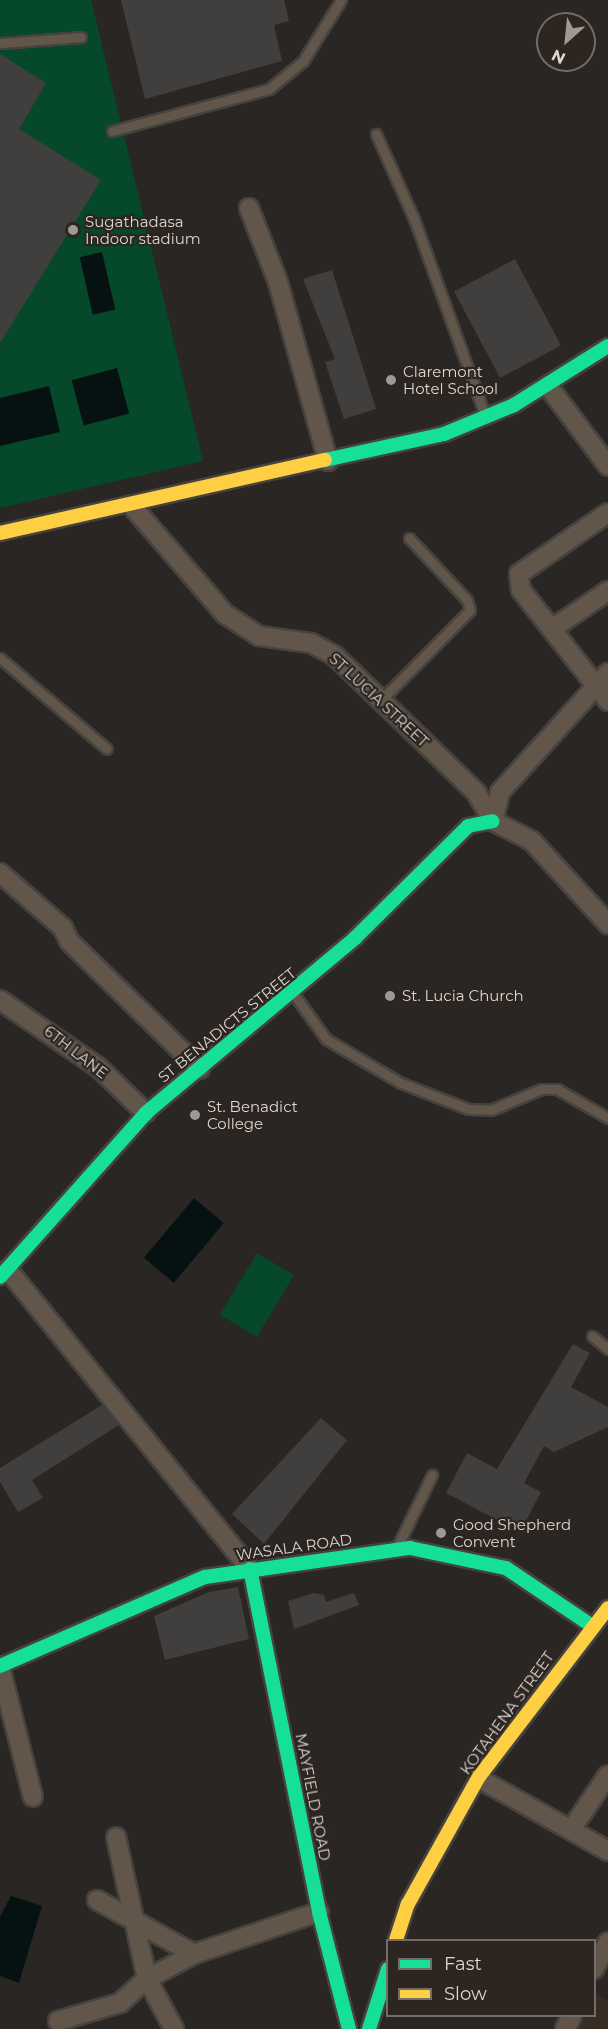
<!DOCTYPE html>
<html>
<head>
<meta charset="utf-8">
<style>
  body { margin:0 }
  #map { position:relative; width:608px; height:2029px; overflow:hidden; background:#2a2623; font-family:Montserrat,sans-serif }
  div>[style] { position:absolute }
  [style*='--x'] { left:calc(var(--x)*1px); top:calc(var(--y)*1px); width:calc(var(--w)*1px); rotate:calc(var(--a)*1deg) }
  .built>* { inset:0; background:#372b22 }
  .green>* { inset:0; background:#06492a; transform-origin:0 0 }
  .water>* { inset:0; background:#061212; transform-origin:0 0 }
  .building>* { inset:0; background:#413e3e; transform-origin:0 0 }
  .roads { filter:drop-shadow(2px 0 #464240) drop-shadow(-2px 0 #464240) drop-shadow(0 2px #464240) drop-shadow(0 -2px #464240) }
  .lane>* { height:9px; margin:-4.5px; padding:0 4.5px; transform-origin:4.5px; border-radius:4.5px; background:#62564b }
  .street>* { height:18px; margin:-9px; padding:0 9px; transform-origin:9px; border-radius:9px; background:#62564b }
  .fast>* { height:14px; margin:-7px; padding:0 7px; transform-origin:7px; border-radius:7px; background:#16e098 }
  .slow>* { height:14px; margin:-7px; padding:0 7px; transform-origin:7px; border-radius:7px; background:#ffcf43 }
  .dots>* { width:16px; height:16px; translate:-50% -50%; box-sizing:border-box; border:3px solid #2d2520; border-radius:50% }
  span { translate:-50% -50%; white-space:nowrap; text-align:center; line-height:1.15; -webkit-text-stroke:4.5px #2d2520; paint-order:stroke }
  .poi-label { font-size:15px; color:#dcd7d3 }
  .left { translate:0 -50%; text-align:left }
  .street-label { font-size:15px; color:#dcd7d3 }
  .legend { position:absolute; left:386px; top:1939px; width:210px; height:78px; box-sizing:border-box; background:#2d2520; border:2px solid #736c68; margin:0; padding:8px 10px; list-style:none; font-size:18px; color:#dcd7d3 }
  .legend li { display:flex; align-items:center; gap:12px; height:30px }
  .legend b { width:30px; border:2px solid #736c68 }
  .north { position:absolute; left:536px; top:12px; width:60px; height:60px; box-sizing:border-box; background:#2d2520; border:2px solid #736c68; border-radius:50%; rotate:207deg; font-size:16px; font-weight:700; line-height:24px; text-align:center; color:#dcd7d3 }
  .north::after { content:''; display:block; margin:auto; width:21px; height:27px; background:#9e9995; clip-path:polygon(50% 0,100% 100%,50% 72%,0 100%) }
</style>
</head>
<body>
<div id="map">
  <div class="built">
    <div style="clip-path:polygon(595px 1993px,608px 2000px,608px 2029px,575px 2029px,581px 2016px,594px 2016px)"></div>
  </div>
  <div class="green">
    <div style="clip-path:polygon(0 0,91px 0,203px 461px,0 508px)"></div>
    <div style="left:257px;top:1253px;width:43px;height:72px;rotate:31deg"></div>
  </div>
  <div class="water">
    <div style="left:102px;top:252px;width:59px;height:23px;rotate:77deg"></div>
    <div style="left:117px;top:368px;width:47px;height:47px;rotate:75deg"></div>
    <div style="clip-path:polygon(49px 386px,60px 432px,0 446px,0 398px)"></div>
    <div style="left:194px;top:1198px;width:39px;height:78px;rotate:40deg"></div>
    <div style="clip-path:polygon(11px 1896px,42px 1906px,19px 1983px,0 1976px,0 1917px)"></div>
  </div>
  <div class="building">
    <div style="clip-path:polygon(121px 0,284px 0,289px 21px,274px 25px,282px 61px,145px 99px)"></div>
    <div style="clip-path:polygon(0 54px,46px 83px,19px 129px,101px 180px,0 343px)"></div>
    <div style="left:515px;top:259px;width:98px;height:69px;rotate:62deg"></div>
    <div style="clip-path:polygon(332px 270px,376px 409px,344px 419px,325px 362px,335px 359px,303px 279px)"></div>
    <div style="clip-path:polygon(573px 1344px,590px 1353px,571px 1387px,608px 1407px,608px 1427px,554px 1452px,544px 1446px,524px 1483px,541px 1492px,520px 1532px,446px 1493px,467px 1453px,497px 1469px)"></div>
    <div style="clip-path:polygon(102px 1405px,119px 1425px,32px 1480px,43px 1498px,18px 1512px,0 1482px,0 1468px)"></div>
    <div style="clip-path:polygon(321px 1418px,347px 1440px,264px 1544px,232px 1514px)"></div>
    <div style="clip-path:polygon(238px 1587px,249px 1639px,165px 1660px,154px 1616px,209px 1592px)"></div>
    <div style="clip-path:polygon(314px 1593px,324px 1595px,326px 1602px,354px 1593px,359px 1605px,294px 1629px,288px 1601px)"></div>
  </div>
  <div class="roads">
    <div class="lane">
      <div style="--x:0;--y:43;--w:81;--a:-4.2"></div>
      <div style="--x:112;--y:131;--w:163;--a:-15"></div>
      <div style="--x:269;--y:89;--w:44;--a:-39.5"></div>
      <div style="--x:303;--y:61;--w:72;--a:-58.1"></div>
      <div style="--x:376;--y:134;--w:93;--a:65.9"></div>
      <div style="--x:414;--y:219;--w:208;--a:70.1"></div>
      <div style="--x:0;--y:658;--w:140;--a:40.4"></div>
      <div style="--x:380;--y:701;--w:128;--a:-45.3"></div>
      <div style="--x:470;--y:610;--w:10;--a:-107"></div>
      <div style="--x:467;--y:600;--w:85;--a:-133.1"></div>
      <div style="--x:293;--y:993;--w:57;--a:54.3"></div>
      <div style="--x:326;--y:1039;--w:87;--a:30.4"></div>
      <div style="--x:401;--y:1083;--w:72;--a:21.2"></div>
      <div style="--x:468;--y:1109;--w:23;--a:2"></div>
      <div style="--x:491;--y:1110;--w:54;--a:-22.8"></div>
      <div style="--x:541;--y:1089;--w:16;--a:0"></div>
      <div style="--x:557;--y:1089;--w:59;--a:29.6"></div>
      <div style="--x:592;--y:1336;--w:21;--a:39"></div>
      <div style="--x:398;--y:1545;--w:78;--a:-64.1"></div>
    </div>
    <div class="street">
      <div style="--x:249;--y:208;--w:79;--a:68.6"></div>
      <div style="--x:278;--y:282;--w:186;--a:74.4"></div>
      <div style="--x:548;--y:386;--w:100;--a:53.1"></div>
      <div style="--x:132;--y:506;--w:143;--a:49.3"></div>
      <div style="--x:225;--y:614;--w:40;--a:32.9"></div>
      <div style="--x:259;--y:636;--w:52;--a:7.7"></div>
      <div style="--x:311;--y:643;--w:27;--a:28"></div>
      <div style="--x:335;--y:656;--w:196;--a:44"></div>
      <div style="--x:476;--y:792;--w:34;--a:60"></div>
      <div style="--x:493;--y:821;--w:44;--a:27.1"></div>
      <div style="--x:532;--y:841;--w:113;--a:47.5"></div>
      <div style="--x:608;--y:513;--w:108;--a:145.6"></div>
      <div style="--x:519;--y:574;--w:16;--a:83"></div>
      <div style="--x:521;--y:590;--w:141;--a:51.9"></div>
      <div style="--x:552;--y:629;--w:68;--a:-34.2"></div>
      <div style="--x:493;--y:821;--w:30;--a:-76"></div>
      <div style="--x:500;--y:792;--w:161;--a:-47.8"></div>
      <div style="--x:0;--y:873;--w:84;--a:41.1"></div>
      <div style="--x:63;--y:928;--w:14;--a:65"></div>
      <div style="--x:69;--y:941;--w:183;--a:44.3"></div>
      <div style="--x:0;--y:1000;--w:119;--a:34.4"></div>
      <div style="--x:98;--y:1067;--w:66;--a:43.8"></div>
      <div style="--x:8;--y:1270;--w:385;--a:51"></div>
      <div style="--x:0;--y:1667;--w:134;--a:75.8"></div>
      <div style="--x:478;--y:1778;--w:149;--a:29.3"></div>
      <div style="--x:571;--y:1830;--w:66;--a:-56.1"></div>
      <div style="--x:97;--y:1900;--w:111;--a:29.1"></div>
      <div style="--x:594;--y:1969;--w:30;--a:-63"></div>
      <div style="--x:58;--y:2021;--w:65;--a:-16.2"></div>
      <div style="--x:120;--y:2003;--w:36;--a:-42"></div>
      <div style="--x:147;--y:1979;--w:145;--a:-102.3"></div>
      <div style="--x:174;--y:2029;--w:57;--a:-118.4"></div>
      <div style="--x:147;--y:1979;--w:53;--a:-28"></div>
      <div style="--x:194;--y:1954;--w:132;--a:-18.6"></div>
      <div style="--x:565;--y:2029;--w:15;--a:-62"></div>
    </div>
    <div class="fast">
      <div style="--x:325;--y:460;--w:122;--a:-12.3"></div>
      <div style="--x:444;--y:434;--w:76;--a:-22.5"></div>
      <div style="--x:514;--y:405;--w:111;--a:-32.1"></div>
      <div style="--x:0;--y:1277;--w:220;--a:-48.3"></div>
      <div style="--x:146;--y:1113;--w:273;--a:-39.9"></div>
      <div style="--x:355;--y:938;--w:159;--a:-44.7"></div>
      <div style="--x:468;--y:826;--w:25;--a:-11"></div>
      <div style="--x:250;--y:1569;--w:350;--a:78.6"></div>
      <div style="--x:319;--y:1912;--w:121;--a:75.6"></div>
      <div style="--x:0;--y:1666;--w:223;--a:-23.5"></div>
      <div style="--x:205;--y:1577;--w:207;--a:-8.1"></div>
      <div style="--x:410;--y:1548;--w:98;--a:11.8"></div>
      <div style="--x:506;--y:1568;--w:104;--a:34"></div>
      <div style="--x:369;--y:2029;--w:63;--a:-72.4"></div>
    </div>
    <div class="slow">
      <div style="--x:0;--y:533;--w:333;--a:-12.7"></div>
      <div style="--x:396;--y:1940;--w:38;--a:-72"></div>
      <div style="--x:408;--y:1904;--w:144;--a:-60.9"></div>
      <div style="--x:478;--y:1778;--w:214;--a:-52.6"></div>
    </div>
  </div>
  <div class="dots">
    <div style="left:73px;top:230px;background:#9e9995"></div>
    <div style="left:391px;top:380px;background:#9e9995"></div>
    <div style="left:390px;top:996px;background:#9e9995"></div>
    <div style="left:195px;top:1115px;background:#9e9995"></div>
    <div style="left:441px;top:1533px;background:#9e9995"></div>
  </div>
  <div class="poi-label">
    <span class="left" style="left:85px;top:230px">Sugathadasa<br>Indoor stadium</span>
    <span class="left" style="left:403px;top:380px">Claremont<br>Hotel School</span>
    <span class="left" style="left:402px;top:996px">St. Lucia Church</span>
    <span class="left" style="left:207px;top:1115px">St. Benadict<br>College</span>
    <span class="left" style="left:453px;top:1533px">Good Shepherd<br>Convent</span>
  </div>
  <div class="street-label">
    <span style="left:379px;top:700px;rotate:43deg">ST LUCIA STREET</span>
    <span style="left:227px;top:1025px;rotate:-39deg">ST BENADICTS STREET</span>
    <span style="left:76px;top:1052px;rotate:38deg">6TH LANE</span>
    <span style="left:294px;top:1547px;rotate:-8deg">WASALA ROAD</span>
    <span style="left:507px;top:1713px;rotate:-54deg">KOTAHENA STREET</span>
    <span style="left:313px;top:1797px;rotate:79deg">MAYFIELD ROAD</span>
  </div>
  <ul class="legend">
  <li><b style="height:8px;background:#16e098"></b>Fast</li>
  <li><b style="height:8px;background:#ffcf43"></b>Slow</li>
  </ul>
  <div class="north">N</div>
</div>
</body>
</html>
